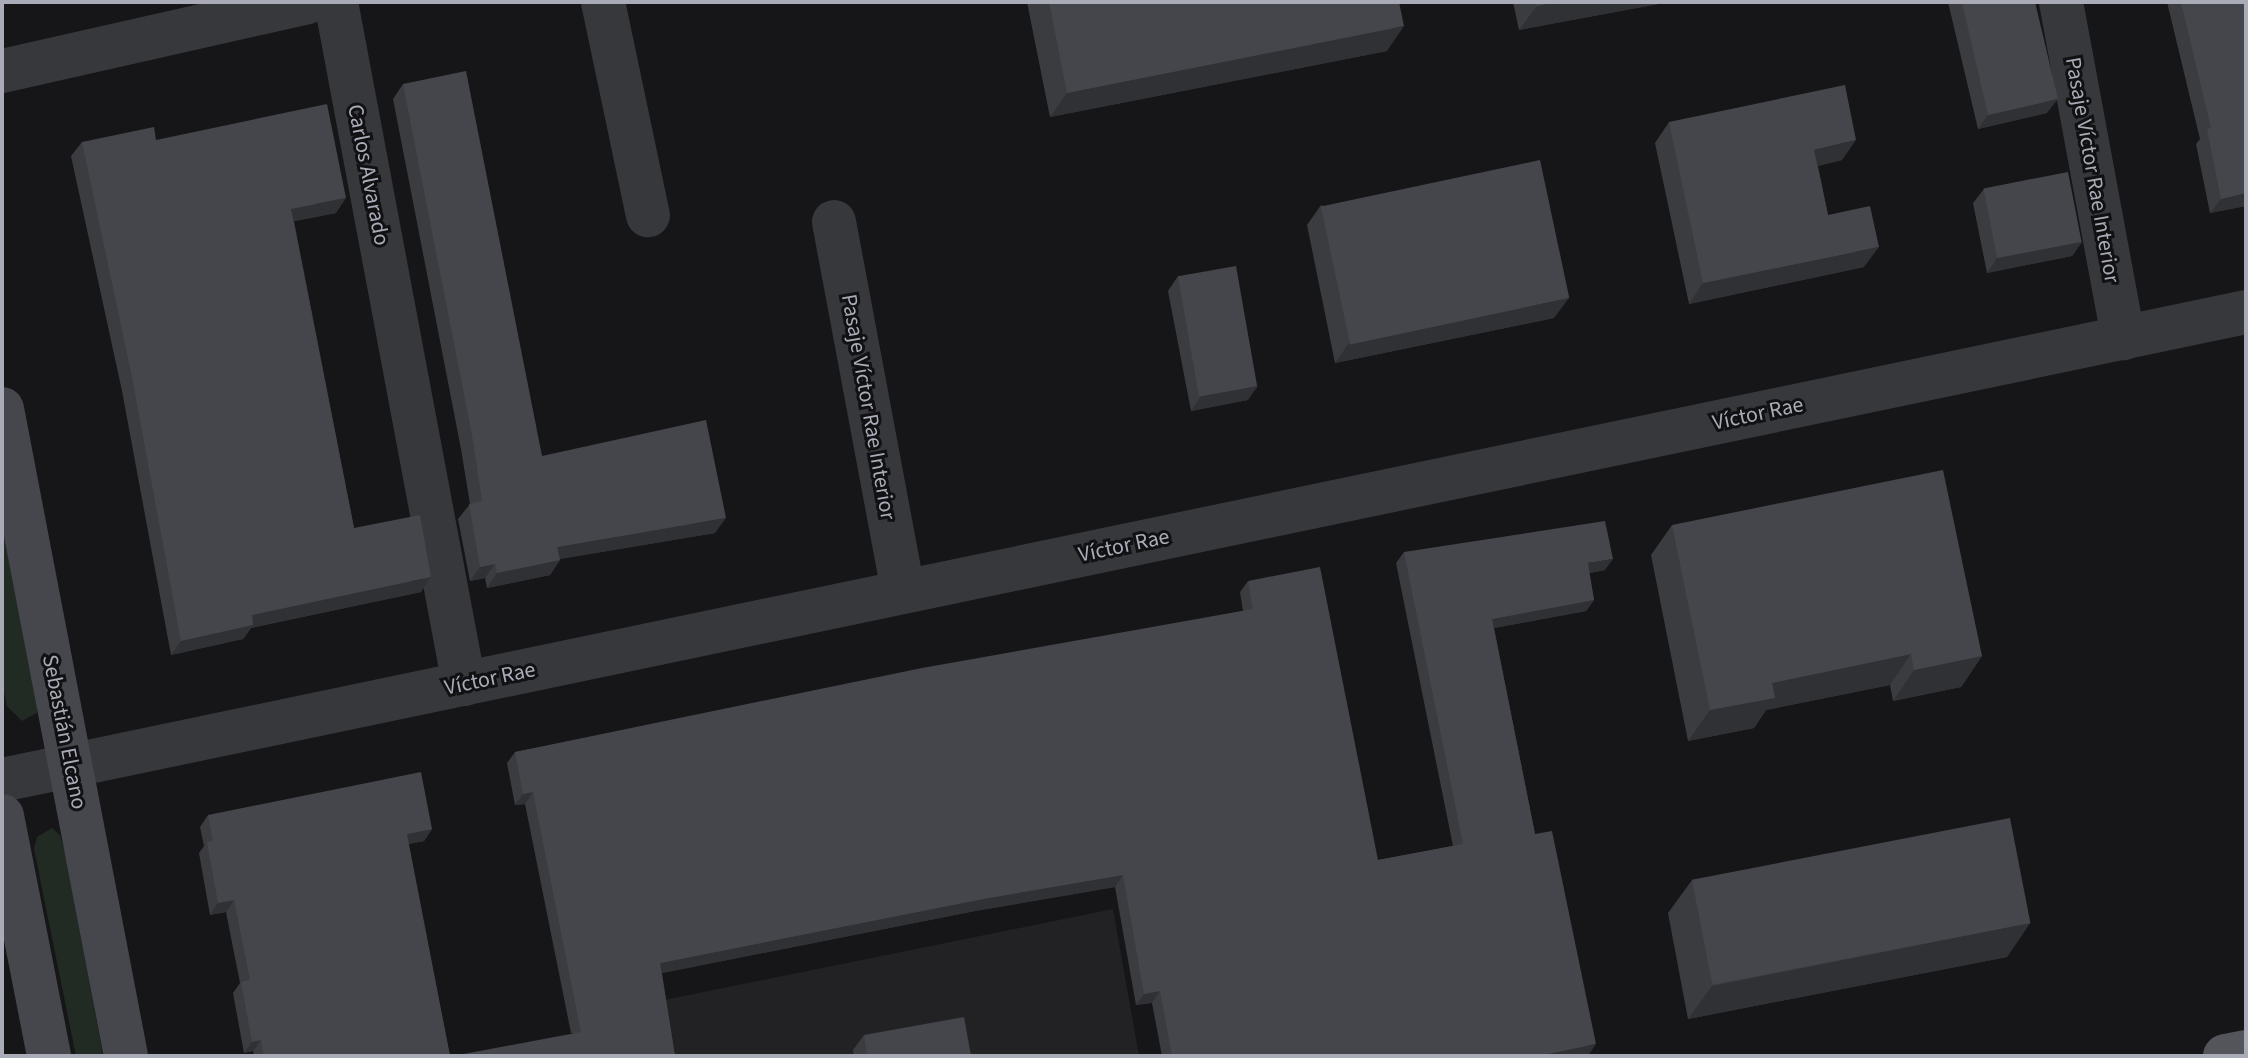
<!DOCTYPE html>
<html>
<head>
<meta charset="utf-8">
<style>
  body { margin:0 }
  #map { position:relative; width:2248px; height:1058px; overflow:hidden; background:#161618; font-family:"Source Sans 3",sans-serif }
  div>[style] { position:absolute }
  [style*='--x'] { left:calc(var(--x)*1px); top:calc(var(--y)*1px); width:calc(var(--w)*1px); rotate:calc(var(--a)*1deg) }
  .built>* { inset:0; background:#222225 }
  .green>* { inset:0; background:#222a24 }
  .street>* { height:44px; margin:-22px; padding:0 22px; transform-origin:22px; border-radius:22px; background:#37383c }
  .secondary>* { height:44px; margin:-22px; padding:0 22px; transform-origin:22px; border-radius:22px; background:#45474c }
  .primary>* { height:44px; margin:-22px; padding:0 22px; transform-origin:22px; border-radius:22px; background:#53555b }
  .wall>* { inset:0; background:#3b3c40 }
  .shaded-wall>* { inset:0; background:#303134 }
  .building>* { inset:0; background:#45464b; transform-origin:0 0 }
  span { translate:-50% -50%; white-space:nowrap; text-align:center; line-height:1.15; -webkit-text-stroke:6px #111113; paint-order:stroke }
  .street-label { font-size:22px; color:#a9acb7 }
  .frame { position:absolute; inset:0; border:4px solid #a9acb7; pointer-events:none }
</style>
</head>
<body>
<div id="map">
  <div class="built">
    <div style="clip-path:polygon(1113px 909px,1139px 1056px,674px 1056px,664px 1000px)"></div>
  </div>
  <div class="green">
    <div style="clip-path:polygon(2px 499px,38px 699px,37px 713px,22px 721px,7px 706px,2px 683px)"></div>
    <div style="clip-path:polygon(52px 828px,60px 835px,67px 860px,103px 1056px,76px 1056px,34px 849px,37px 837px)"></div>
  </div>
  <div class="street">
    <div style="--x:336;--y:2;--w:694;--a:79.37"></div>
    <div style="--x:603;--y:2;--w:218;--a:78.1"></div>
    <div style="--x:2061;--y:2;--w:342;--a:79.5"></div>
    <div style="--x:2;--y:71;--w:313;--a:-12.7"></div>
    <div style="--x:834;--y:222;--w:376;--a:79.4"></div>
    <div style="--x:2;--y:780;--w:2292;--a:-11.78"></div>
  </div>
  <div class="secondary">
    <div style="--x:2;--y:409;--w:659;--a:79.15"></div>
    <div style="--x:2;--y:816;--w:245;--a:78.9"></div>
  </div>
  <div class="primary">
    <div style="--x:2225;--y:1056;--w:21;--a:-11"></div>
  </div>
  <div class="wall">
    <div style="clip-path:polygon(1027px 2px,1399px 2px,1387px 51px,1050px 117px)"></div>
    <div style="clip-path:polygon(1513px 2px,1669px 2px,1519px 30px)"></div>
    <div style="clip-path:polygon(1948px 2px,2035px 2px,2047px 113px,1978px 129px)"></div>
    <div style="clip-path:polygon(2167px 2px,2246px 2px,2246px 206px,2210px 213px,2196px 144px,2200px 139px)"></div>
    <div style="clip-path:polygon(403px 84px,542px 456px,715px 533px,560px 559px,560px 560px,550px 575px,487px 588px,485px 578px,470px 581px,458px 519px,470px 504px,461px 449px,393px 99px)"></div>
    <div style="clip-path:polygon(1669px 122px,1842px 160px,1818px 166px,1828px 215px,1864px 267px,1689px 304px,1655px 143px)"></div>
    <div style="clip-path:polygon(156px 140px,336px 213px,294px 221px,354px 528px,421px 592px,251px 628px,243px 639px,171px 655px,122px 391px,71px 156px,82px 142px)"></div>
    <div style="clip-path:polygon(1984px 189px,2082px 242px,2072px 256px,1987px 273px,1973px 203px)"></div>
    <div style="clip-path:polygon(1321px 205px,1554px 318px,1335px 363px,1307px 225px)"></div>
    <div style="clip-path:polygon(1178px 276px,1248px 400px,1191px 411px,1168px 291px)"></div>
    <div style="clip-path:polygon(1672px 525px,1982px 656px,1961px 687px,1893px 701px,1890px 685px,1766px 710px,1754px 728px,1688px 741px,1651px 555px)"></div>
    <div style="clip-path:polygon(1404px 552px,1605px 570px,1589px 573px,1594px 600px,1586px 611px,1494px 628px,1535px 834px,1588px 1056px,1162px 1056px,1152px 1003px,1136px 1005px,1115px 887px,975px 911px,662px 973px,675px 1056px,571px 1033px,525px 804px,515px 805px,507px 763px,515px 752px,1243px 611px,1240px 592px,1248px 581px,1378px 860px,1453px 846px,1396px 563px)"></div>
    <div style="clip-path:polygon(208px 815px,432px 829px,424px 841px,408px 844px,450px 1056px,254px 1056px,253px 1051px,244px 1053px,233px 993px,240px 983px,226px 912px,210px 915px,199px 853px,204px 846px,200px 827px)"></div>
    <div style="clip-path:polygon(1692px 880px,2030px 923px,2007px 957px,1688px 1019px,1668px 913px)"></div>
    <div style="clip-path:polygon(864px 1035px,971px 1056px,854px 1056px,853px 1050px)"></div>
  </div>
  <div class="shaded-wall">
    <div style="clip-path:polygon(1556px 2px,1669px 2px,1519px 30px,1537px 6px)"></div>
    <div style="clip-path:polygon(1404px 26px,1387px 51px,1050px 117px,1067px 93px)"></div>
    <div style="clip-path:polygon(2058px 99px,2047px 113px,1978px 129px,1988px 115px)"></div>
    <div style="clip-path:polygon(1856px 140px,1842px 160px,1800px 170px,1814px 150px)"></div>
    <div style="clip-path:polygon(2246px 193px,2246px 206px,2210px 213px,2221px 199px)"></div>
    <div style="clip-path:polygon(346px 198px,336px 213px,281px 224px,291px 209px)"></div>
    <div style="clip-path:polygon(2082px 242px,2072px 256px,1987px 273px,1997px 258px)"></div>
    <div style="clip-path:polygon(1879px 247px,1864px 267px,1689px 304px,1703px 283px)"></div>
    <div style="clip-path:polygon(1569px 298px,1554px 318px,1335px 363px,1349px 343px)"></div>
    <div style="clip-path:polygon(1258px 386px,1248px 400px,1191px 411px,1201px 396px)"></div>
    <div style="clip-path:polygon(726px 518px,715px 533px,547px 561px,557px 547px)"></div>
    <div style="clip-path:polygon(1613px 559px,1605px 570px,1580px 575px,1588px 563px)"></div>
    <div style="clip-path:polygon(560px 560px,550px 575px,487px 588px,497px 573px)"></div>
    <div style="clip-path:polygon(495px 564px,485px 578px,470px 581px,480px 567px)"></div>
    <div style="clip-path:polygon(431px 577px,421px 592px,251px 628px,243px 639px,171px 655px,181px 641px,252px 615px)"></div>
    <div style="clip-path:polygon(1594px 600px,1586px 611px,1484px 630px,1492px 619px)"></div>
    <div style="clip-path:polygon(1911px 654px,1890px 685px,1766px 710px,1754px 728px,1688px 741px,1710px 710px,1772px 683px)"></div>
    <div style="clip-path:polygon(1982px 656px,1961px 687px,1893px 701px,1914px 670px)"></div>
    <div style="clip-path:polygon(533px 792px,525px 804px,515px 805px,523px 794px)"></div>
    <div style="clip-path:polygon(432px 829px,424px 841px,399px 846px,407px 834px)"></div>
    <div style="clip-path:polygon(1123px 875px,1115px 887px,975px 911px,652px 975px,660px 963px,983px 899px)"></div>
    <div style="clip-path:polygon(234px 900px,226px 912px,210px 915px,218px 903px)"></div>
    <div style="clip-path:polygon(2030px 923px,2007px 957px,1688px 1019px,1712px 986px)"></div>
    <div style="clip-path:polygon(1160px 991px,1152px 1003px,1136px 1005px,1144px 994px)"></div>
    <div style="clip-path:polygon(261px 1040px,253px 1051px,244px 1053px,252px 1042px)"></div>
    <div style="clip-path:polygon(1596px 1044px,1588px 1056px,1538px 1056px)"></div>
  </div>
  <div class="building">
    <div style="clip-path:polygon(1049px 2px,1399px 2px,1404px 26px,1067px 93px)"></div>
    <div style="clip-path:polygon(1536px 2px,1556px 2px,1537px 6px)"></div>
    <div style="clip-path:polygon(1962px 2px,2035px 2px,2058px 99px,1988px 115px)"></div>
    <div style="clip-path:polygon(2181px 2px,2246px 2px,2246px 193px,2221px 199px,2207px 129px,2211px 128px)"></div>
    <div style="clip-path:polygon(466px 71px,542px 456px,706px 420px,726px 518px,557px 547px,560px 560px,497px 573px,495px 564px,480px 567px,469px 504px,482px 501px,472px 435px,403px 84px)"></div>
    <div style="clip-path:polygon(1845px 85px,1856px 140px,1814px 150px,1828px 215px,1870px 206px,1879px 247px,1703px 283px,1669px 122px)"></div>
    <div style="clip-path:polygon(327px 104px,346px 198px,291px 209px,354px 528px,420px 515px,431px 577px,252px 615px,253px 625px,181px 641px,132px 377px,82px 142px,154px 127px,156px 140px)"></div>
    <div style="left:1540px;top:160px;width:141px;height:224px;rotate:78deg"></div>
    <div style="left:2068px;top:172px;width:71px;height:86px;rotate:79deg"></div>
    <div style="left:1236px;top:266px;width:122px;height:59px;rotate:80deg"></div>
    <div style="clip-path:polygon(1943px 470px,1982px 656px,1914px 670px,1911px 654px,1772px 683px,1775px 698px,1710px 710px,1672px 525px)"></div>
    <div style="clip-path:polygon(1605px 521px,1613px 559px,1588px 563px,1594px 600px,1492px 619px,1535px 834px,1552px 831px,1596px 1044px,1538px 1056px,1172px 1056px,1160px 991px,1144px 994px,1123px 875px,983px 899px,660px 963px,675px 1056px,453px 1056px,581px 1032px,533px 792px,523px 794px,515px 752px,922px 668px,1253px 609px,1248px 581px,1320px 567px,1378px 860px,1463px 844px,1404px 552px)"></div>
    <div style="clip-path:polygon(421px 772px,432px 829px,407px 834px,450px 1056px,264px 1056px,261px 1040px,252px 1042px,241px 982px,250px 980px,234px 900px,218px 903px,207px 842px,213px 841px,208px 815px)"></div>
    <div style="left:2010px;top:818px;width:107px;height:324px;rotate:79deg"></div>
    <div style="clip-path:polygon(964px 1017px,971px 1056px,867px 1056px,864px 1035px)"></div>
  </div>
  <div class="street-label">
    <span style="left:2092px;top:170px;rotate:80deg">Pasaje Víctor Rae Interior</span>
    <span style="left:368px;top:175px;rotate:79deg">Carlos Alvarado</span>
    <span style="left:868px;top:407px;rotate:80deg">Pasaje Víctor Rae Interior</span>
    <span style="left:1758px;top:414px;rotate:-12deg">Víctor Rae</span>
    <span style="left:1124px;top:546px;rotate:-12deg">Víctor Rae</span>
    <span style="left:490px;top:679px;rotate:-12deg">Víctor Rae</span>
    <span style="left:64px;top:732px;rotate:79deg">Sebastián Elcano</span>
  </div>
  <div class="frame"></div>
</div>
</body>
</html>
